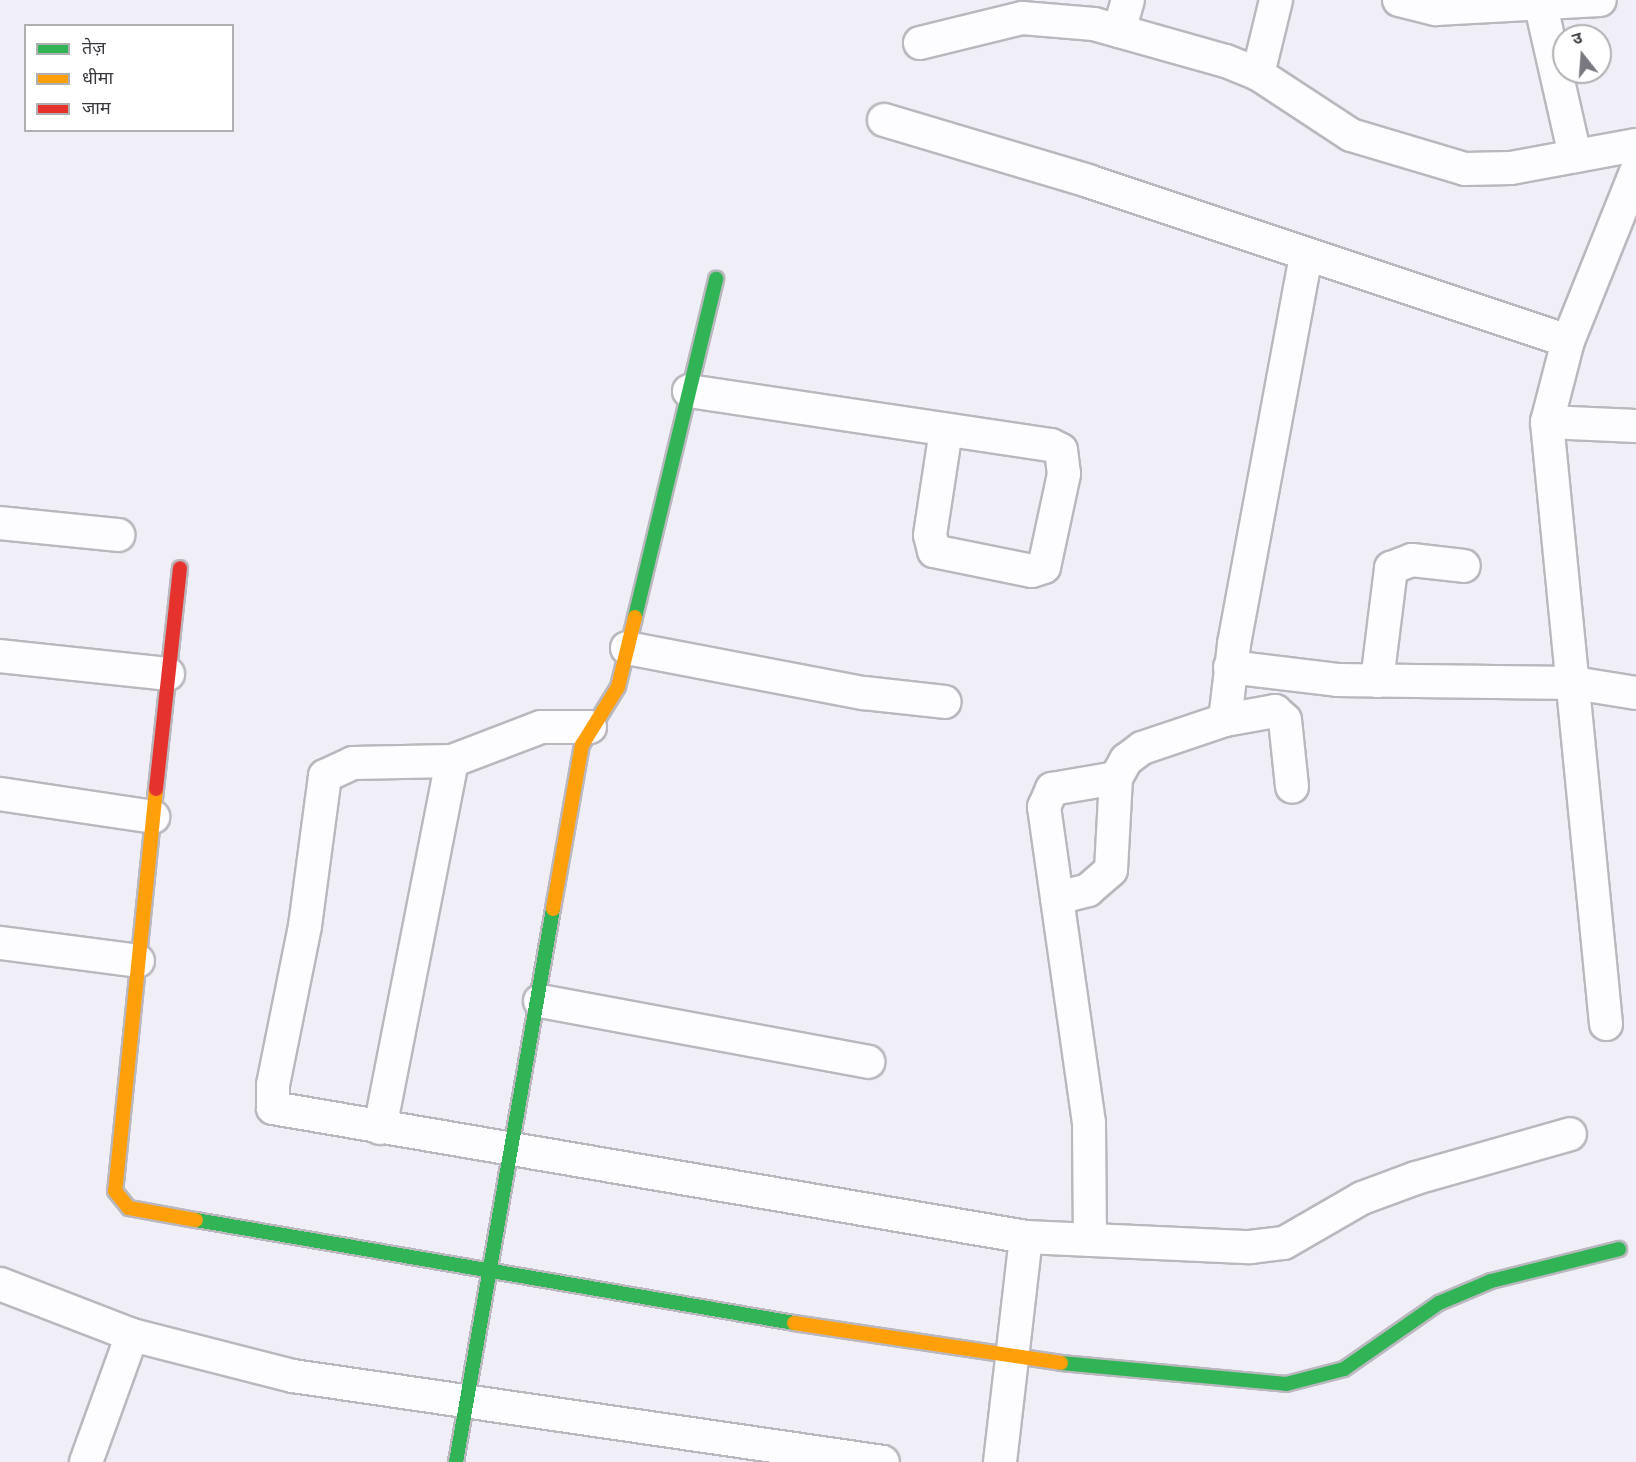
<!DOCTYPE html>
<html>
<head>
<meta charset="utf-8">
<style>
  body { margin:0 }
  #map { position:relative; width:1636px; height:1462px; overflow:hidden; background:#f0eef6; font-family:Rubik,"Noto Sans Devanagari",sans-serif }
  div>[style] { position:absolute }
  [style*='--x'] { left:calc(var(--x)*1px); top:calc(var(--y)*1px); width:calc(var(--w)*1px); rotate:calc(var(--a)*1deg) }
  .roads { filter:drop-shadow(2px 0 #bab8be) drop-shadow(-2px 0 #bab8be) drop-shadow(0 2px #bab8be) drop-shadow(0 -2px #bab8be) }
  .street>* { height:32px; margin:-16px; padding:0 16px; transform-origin:16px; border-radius:16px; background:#fdfcfe }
  .fast>* { height:14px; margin:-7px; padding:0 7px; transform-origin:7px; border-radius:7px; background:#30b455 }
  .slow>* { height:14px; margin:-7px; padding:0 7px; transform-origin:7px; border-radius:7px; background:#ff9f0a }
  .jam>* { height:14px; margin:-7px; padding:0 7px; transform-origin:7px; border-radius:7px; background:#e5322d }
  span { translate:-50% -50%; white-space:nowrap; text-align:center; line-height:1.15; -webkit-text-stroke:6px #fff; paint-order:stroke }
  .legend { position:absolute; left:24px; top:24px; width:210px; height:108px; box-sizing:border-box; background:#fff; border:2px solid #b0b0b2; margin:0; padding:8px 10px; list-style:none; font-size:18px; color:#3a393f }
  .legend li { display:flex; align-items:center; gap:12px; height:30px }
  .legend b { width:30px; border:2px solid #b0b0b2 }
  .north { position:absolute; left:1552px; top:24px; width:60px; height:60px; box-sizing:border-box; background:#fff; border:2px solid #b0b0b2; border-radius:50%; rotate:343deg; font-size:16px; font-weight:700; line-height:24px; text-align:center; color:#3a393f }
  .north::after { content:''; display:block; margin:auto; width:21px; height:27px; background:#7a787f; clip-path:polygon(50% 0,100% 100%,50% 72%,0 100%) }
</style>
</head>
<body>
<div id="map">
  <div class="roads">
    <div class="street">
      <div style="--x:1399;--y:0;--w:38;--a:14"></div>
      <div style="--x:1436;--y:9;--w:164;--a:-3.1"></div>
      <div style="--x:1541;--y:6;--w:154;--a:77.2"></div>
      <div style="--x:1119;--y:31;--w:32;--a:-74"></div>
      <div style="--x:920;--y:43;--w:105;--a:-13.8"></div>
      <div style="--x:1022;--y:18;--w:72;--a:4.8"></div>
      <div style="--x:1094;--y:24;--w:137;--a:15.7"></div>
      <div style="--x:1226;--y:61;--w:35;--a:22"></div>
      <div style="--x:1258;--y:74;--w:111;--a:33.3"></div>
      <div style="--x:1351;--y:135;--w:119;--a:16.6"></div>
      <div style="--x:1465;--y:169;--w:46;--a:-1.2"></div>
      <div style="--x:1511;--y:168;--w:127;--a:-10.4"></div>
      <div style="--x:1258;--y:74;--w:76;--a:-76.3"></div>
      <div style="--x:884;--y:120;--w:213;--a:16.6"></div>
      <div style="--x:1088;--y:181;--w:506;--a:18.43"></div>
      <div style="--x:689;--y:391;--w:366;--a:8.5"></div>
      <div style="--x:1051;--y:445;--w:11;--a:27"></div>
      <div style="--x:1061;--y:450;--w:24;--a:83"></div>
      <div style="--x:1064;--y:474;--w:95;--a:102.1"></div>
      <div style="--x:1044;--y:567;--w:13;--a:162"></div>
      <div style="--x:1032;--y:571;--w:100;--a:-168.5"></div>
      <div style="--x:934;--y:551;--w:16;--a:-104"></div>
      <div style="--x:930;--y:535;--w:106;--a:-81.3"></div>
      <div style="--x:1547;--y:422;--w:89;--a:2.6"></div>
      <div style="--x:0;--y:523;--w:119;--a:5.8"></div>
      <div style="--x:627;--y:648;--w:241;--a:10.8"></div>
      <div style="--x:864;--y:693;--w:81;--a:6.3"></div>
      <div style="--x:0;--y:656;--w:169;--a:6.1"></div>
      <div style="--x:1230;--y:667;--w:108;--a:6.9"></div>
      <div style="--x:1337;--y:680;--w:237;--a:0.7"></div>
      <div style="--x:1574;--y:683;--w:63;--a:9.2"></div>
      <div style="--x:1377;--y:681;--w:114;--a:-82.9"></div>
      <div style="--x:1391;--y:568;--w:22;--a:-21"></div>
      <div style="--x:1412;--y:560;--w:52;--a:6.6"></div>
      <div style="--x:1225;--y:720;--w:77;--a:-83.2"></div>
      <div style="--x:1234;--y:644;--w:394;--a:-79.5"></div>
      <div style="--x:590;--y:727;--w:49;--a:180"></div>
      <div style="--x:541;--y:727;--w:95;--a:159.1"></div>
      <div style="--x:452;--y:761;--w:99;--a:178.8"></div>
      <div style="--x:353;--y:763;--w:31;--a:155"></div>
      <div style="--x:325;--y:776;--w:151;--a:97.6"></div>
      <div style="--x:305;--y:926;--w:162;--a:101.4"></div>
      <div style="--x:273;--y:1085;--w:23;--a:90"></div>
      <div style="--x:273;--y:1108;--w:764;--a:9.72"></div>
      <div style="--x:1026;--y:1237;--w:224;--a:2.6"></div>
      <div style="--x:1250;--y:1247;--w:34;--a:-7"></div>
      <div style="--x:1284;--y:1243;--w:90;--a:-30"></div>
      <div style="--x:1362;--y:1198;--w:58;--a:-20.3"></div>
      <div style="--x:1416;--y:1178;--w:160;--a:-15.9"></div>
      <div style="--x:0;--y:794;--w:155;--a:8.5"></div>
      <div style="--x:1057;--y:898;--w:32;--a:-14"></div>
      <div style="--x:1088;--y:890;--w:30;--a:-41"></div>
      <div style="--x:1111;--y:870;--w:92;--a:-86.9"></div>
      <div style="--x:1116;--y:778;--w:21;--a:-61"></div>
      <div style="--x:1126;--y:760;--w:20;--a:-37"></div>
      <div style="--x:1142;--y:748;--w:88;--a:-18.6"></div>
      <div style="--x:1225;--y:720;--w:51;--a:-10.2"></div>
      <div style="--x:1275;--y:711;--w:13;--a:42"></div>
      <div style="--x:1285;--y:720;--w:67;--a:84"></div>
      <div style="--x:0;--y:943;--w:139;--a:7.4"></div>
      <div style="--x:540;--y:1001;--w:334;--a:10.5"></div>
      <div style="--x:1606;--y:1024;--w:605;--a:-95.6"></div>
      <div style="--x:1547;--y:422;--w:84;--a:-75.5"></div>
      <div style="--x:1568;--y:341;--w:182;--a:-68.1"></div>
      <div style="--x:380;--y:1128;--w:374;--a:-78.9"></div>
      <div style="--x:1090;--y:1240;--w:117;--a:-90.5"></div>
      <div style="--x:1089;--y:1123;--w:319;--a:-98.1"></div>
      <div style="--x:1044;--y:807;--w:20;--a:-66"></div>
      <div style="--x:1052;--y:789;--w:65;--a:-9.8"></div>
      <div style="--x:0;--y:1284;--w:142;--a:21.1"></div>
      <div style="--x:132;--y:1335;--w:166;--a:14.3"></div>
      <div style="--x:293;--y:1376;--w:596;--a:8.29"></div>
      <div style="--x:86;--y:1462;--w:135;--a:-70.1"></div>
      <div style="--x:1000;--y:1462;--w:226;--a:-83.4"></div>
    </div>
    <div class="fast">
      <div style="--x:635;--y:617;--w:348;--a:-76.5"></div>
      <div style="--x:196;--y:1220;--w:607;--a:9.77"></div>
      <div style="--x:1061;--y:1363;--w:226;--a:5.3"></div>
      <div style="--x:1286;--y:1384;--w:60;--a:-14.5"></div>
      <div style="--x:1344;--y:1369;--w:116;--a:-34.8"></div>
      <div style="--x:1439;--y:1303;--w:56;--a:-22.9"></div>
      <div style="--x:1491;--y:1281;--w:132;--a:-14"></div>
      <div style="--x:456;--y:1462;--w:561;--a:-80.05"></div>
    </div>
    <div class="slow">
      <div style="--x:156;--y:789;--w:404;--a:95.8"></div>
      <div style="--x:115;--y:1191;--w:22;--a:51"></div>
      <div style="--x:129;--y:1208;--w:68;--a:10.2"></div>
      <div style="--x:553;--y:909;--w:167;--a:-80"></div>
      <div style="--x:582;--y:745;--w:68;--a:-58.2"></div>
      <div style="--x:618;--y:687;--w:72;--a:-76.3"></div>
      <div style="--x:794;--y:1323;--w:270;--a:8.5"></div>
    </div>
    <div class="jam">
      <div style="--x:156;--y:789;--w:222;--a:-83.8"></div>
    </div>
  </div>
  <ul class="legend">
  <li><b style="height:8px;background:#30b455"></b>तेज़</li>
  <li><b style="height:8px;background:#ff9f0a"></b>धीमा</li>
  <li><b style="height:8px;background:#e5322d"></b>जाम</li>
  </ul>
  <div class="north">उ</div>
</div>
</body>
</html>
